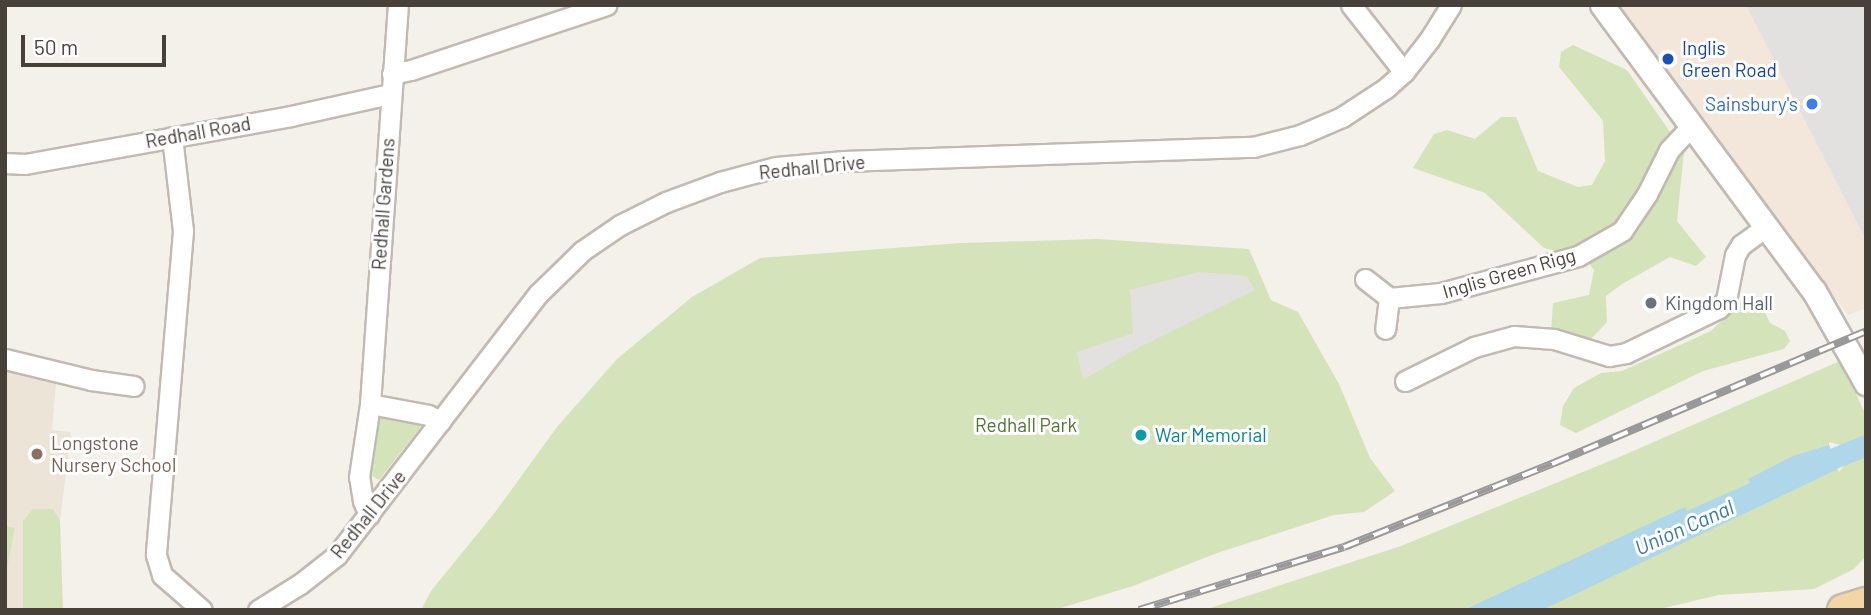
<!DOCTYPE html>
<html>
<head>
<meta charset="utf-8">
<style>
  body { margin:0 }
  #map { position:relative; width:1871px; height:615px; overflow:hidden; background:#f4f1eb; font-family:Barlow,sans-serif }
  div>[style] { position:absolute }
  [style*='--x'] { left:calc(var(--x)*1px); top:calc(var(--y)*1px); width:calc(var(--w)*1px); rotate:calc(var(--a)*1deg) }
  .commercial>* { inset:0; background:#f3e6da }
  .education>* { inset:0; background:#ebe4d7 }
  .green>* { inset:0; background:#d4e3b9; transform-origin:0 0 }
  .parking>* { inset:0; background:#e3e1df }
  .water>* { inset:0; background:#afd6e9 }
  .pier>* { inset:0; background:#f4f1eb }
  .canal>* { height:21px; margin:-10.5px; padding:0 10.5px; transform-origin:10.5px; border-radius:10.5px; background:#afd6e9 }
  .roads { filter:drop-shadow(2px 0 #c2bab2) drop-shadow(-2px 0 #c2bab2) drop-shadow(0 2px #c2bab2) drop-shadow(0 -2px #c2bab2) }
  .minor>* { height:19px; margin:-9.5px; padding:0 9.5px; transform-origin:9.5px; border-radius:9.5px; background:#fff }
  .tertiary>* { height:23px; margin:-11.5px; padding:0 11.5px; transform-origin:11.5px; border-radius:11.5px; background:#fff }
  .primary>* { height:30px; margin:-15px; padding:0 15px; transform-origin:15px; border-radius:15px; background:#f3d6a5 }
  .rail>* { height:8px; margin-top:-4px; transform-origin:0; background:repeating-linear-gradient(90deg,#fff 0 16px,#999 0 32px); box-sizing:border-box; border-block:2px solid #999 }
  .dots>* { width:19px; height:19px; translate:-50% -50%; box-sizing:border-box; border:4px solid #fff; border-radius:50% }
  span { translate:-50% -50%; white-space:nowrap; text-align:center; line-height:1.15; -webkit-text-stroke:6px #fff; paint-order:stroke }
  .transit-label { font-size:19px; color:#164399 }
  .left { translate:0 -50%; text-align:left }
  .shop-label { font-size:19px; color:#366cbe }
  .right { translate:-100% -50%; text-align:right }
  .street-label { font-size:19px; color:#47413a }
  .worship-label { font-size:19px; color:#5b616d }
  .park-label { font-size:19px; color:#517333 }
  .culture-label { font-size:19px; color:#0d838f }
  .education-label { font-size:19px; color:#785e54 }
  .water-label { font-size:21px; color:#3a7999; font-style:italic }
  .frame { position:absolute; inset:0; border:7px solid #47413a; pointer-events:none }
  .scale { position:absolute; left:21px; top:35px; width:145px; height:32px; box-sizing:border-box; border:4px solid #47413a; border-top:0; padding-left:9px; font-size:21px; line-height:24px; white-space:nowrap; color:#47413a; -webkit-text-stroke:5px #fff; paint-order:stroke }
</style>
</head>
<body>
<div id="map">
  <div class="commercial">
    <div style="clip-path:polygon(1618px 5px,1866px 5px,1866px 308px,1848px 315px)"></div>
  </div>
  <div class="education">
    <div style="clip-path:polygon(5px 371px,56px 384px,52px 430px,71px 432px,60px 521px,23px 521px,23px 610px,5px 610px)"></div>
  </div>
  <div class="green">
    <div style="clip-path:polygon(1573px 45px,1627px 70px,1684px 152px,1677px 221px,1706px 257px,1696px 266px,1670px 257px,1622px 284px,1606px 296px,1607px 322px,1591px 339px,1551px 331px,1553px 303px,1589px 295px,1594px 270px,1585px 258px,1544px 248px,1485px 193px,1413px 168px,1434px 134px,1447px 130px,1475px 139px,1501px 117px,1516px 117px,1538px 171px,1578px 187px,1592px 185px,1605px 161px,1603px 121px,1559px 67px,1561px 52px)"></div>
    <div style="clip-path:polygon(1097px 239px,1249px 249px,1271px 300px,1298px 312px,1339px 384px,1370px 458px,1395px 491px,1364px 512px,1334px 515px,1217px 553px,1133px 586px,1054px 610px,421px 610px,431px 591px,496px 511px,557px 427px,617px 359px,692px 297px,760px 258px,961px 243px)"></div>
    <div style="clip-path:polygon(1750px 299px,1761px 304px,1770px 323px,1785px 331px,1790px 341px,1784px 349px,1703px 371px,1576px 433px,1560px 425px,1563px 406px,1574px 388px,1601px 373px,1622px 371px,1711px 331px,1741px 303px)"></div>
    <div style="clip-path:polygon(1840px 361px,1866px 415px,1866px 556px,1854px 569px,1814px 589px,1719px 595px,1655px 610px,1204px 610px,1401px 546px,1617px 458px)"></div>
    <div style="clip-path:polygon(380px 415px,415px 420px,422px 425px,379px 480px,372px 476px)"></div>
    <div style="clip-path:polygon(33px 509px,53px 509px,60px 521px,63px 610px,23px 610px,23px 521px)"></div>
    <div style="left:5px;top:526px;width:10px;height:84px;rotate:11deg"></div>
  </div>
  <div class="parking">
    <div style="clip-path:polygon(1746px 5px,1866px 5px,1865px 238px)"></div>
    <div style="clip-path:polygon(1199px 272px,1247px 276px,1255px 290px,1132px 351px,1083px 380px,1077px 352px,1133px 333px,1130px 290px)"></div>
  </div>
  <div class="water">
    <div style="clip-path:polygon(1829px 445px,1854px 450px,1838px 469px,1542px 610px,1464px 610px,1685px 507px,1687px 511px,1750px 483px,1748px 479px,1793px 456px)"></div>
  </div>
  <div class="pier">
    <div style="clip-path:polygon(1829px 442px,1857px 449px,1839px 472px,1829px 445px)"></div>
  </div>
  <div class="canal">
    <div style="--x:1829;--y:460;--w:40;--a:-22"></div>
  </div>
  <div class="roads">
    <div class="minor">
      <div style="--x:1351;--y:5;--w:85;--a:51.7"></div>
      <div style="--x:392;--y:74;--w:19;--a:-12"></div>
      <div style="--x:411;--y:70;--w:206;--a:-18.4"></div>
      <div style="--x:172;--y:137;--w:95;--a:83.3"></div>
      <div style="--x:183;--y:231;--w:325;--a:94.8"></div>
      <div style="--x:156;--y:555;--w:21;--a:73"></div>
      <div style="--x:162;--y:575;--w:53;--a:41.2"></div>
      <div style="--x:5;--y:163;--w:20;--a:3"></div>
      <div style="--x:25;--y:164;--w:270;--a:-10.2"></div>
      <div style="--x:291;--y:116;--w:101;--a:-12.5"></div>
      <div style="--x:1365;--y:279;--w:31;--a:38"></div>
      <div style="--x:1389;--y:298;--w:31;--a:97"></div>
      <div style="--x:1389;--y:298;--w:52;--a:-5.5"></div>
      <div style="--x:1441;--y:293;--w:142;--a:-15.1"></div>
      <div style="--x:1578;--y:256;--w:51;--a:-29.6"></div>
      <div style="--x:1622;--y:231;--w:45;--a:-56"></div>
      <div style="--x:1647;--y:194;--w:49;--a:-63.4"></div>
      <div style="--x:1669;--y:150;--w:34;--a:-47"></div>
      <div style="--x:5;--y:359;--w:89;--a:13.7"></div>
      <div style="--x:91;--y:380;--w:43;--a:7.9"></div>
      <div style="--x:1405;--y:381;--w:77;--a:-26.2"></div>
      <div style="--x:1474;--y:347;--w:41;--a:-15.4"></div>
      <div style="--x:1514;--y:336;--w:40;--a:4.3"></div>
      <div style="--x:1554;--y:339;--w:58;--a:17.2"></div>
      <div style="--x:1609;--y:356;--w:17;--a:-10"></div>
      <div style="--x:1626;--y:353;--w:103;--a:-25.8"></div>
      <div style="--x:1719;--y:308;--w:11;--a:-49"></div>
      <div style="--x:1726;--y:300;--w:46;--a:-78.7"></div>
      <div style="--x:1735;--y:255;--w:12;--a:-59"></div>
      <div style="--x:1741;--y:245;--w:31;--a:-36"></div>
      <div style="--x:370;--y:404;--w:59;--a:10.7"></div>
      <div style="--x:428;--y:415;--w:14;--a:25"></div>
      <div style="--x:369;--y:515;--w:15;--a:-113"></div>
      <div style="--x:363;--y:501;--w:24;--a:-99"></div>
      <div style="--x:359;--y:477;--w:74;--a:-81.4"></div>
      <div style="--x:370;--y:404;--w:400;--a:-86"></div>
      <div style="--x:258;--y:610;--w:49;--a:-31.8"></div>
      <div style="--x:300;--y:584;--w:47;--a:-38.1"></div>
      <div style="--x:337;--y:555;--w:329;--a:-52.4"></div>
      <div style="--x:538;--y:294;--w:62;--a:-44.3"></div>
      <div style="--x:582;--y:251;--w:46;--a:-34.4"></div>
      <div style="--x:620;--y:225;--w:51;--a:-26.6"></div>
      <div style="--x:666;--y:202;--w:58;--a:-20.3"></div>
      <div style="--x:720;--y:182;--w:58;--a:-15"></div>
      <div style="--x:776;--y:167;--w:68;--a:-5"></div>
      <div style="--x:844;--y:161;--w:409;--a:-2"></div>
      <div style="--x:1253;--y:147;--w:49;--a:-14.3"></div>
      <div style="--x:1300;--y:135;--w:46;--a:-23.2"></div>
      <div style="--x:1342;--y:117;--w:53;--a:-33.4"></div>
      <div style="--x:1386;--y:88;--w:24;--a:-42"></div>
      <div style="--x:1404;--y:72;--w:41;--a:-52"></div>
      <div style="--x:1429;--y:40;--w:41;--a:-57.8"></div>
    </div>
    <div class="tertiary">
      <div style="--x:1602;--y:5;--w:356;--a:53.5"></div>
      <div style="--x:1814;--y:291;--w:106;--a:60.5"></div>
    </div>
    <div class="primary">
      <div style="--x:1843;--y:610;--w:24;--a:-17"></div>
    </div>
  </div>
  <div class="rail">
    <div style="--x:1139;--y:610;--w:214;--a:-17.1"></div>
    <div style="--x:1344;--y:547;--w:226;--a:-21.8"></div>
    <div style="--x:1554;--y:463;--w:339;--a:-22.9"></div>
  </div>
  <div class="dots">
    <div style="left:1668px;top:59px;background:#1a4fb4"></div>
    <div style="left:1812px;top:104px;background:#3f7fe0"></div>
    <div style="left:1651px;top:303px;background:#6b7280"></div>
    <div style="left:1141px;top:435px;background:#0f9aa8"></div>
    <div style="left:37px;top:454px;background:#8d6e63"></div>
  </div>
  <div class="transit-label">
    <span class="left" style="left:1682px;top:59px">Inglis<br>Green Road</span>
  </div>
  <div class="shop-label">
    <span class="right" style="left:1798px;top:104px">Sainsbury's</span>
  </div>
  <div class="street-label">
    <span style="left:198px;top:132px;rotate:-10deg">Redhall Road</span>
    <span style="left:812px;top:167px;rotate:-6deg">Redhall Drive</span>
    <span style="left:383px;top:204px;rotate:-86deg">Redhall Gardens</span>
    <span style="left:1509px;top:273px;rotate:-16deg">Inglis Green Rigg</span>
    <span style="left:368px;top:514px;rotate:-51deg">Redhall Drive</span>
  </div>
  <div class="worship-label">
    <span class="left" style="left:1665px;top:303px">Kingdom Hall</span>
  </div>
  <div class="park-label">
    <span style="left:1026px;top:425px">Redhall Park</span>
  </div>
  <div class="culture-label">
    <span class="left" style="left:1155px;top:435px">War Memorial</span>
  </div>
  <div class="education-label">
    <span class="left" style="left:51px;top:454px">Longstone<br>Nursery School</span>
  </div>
  <div class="water-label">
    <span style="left:1684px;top:527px;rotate:-24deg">Union Canal</span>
  </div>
  <div class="frame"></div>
  <div class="scale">50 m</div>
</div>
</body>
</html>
